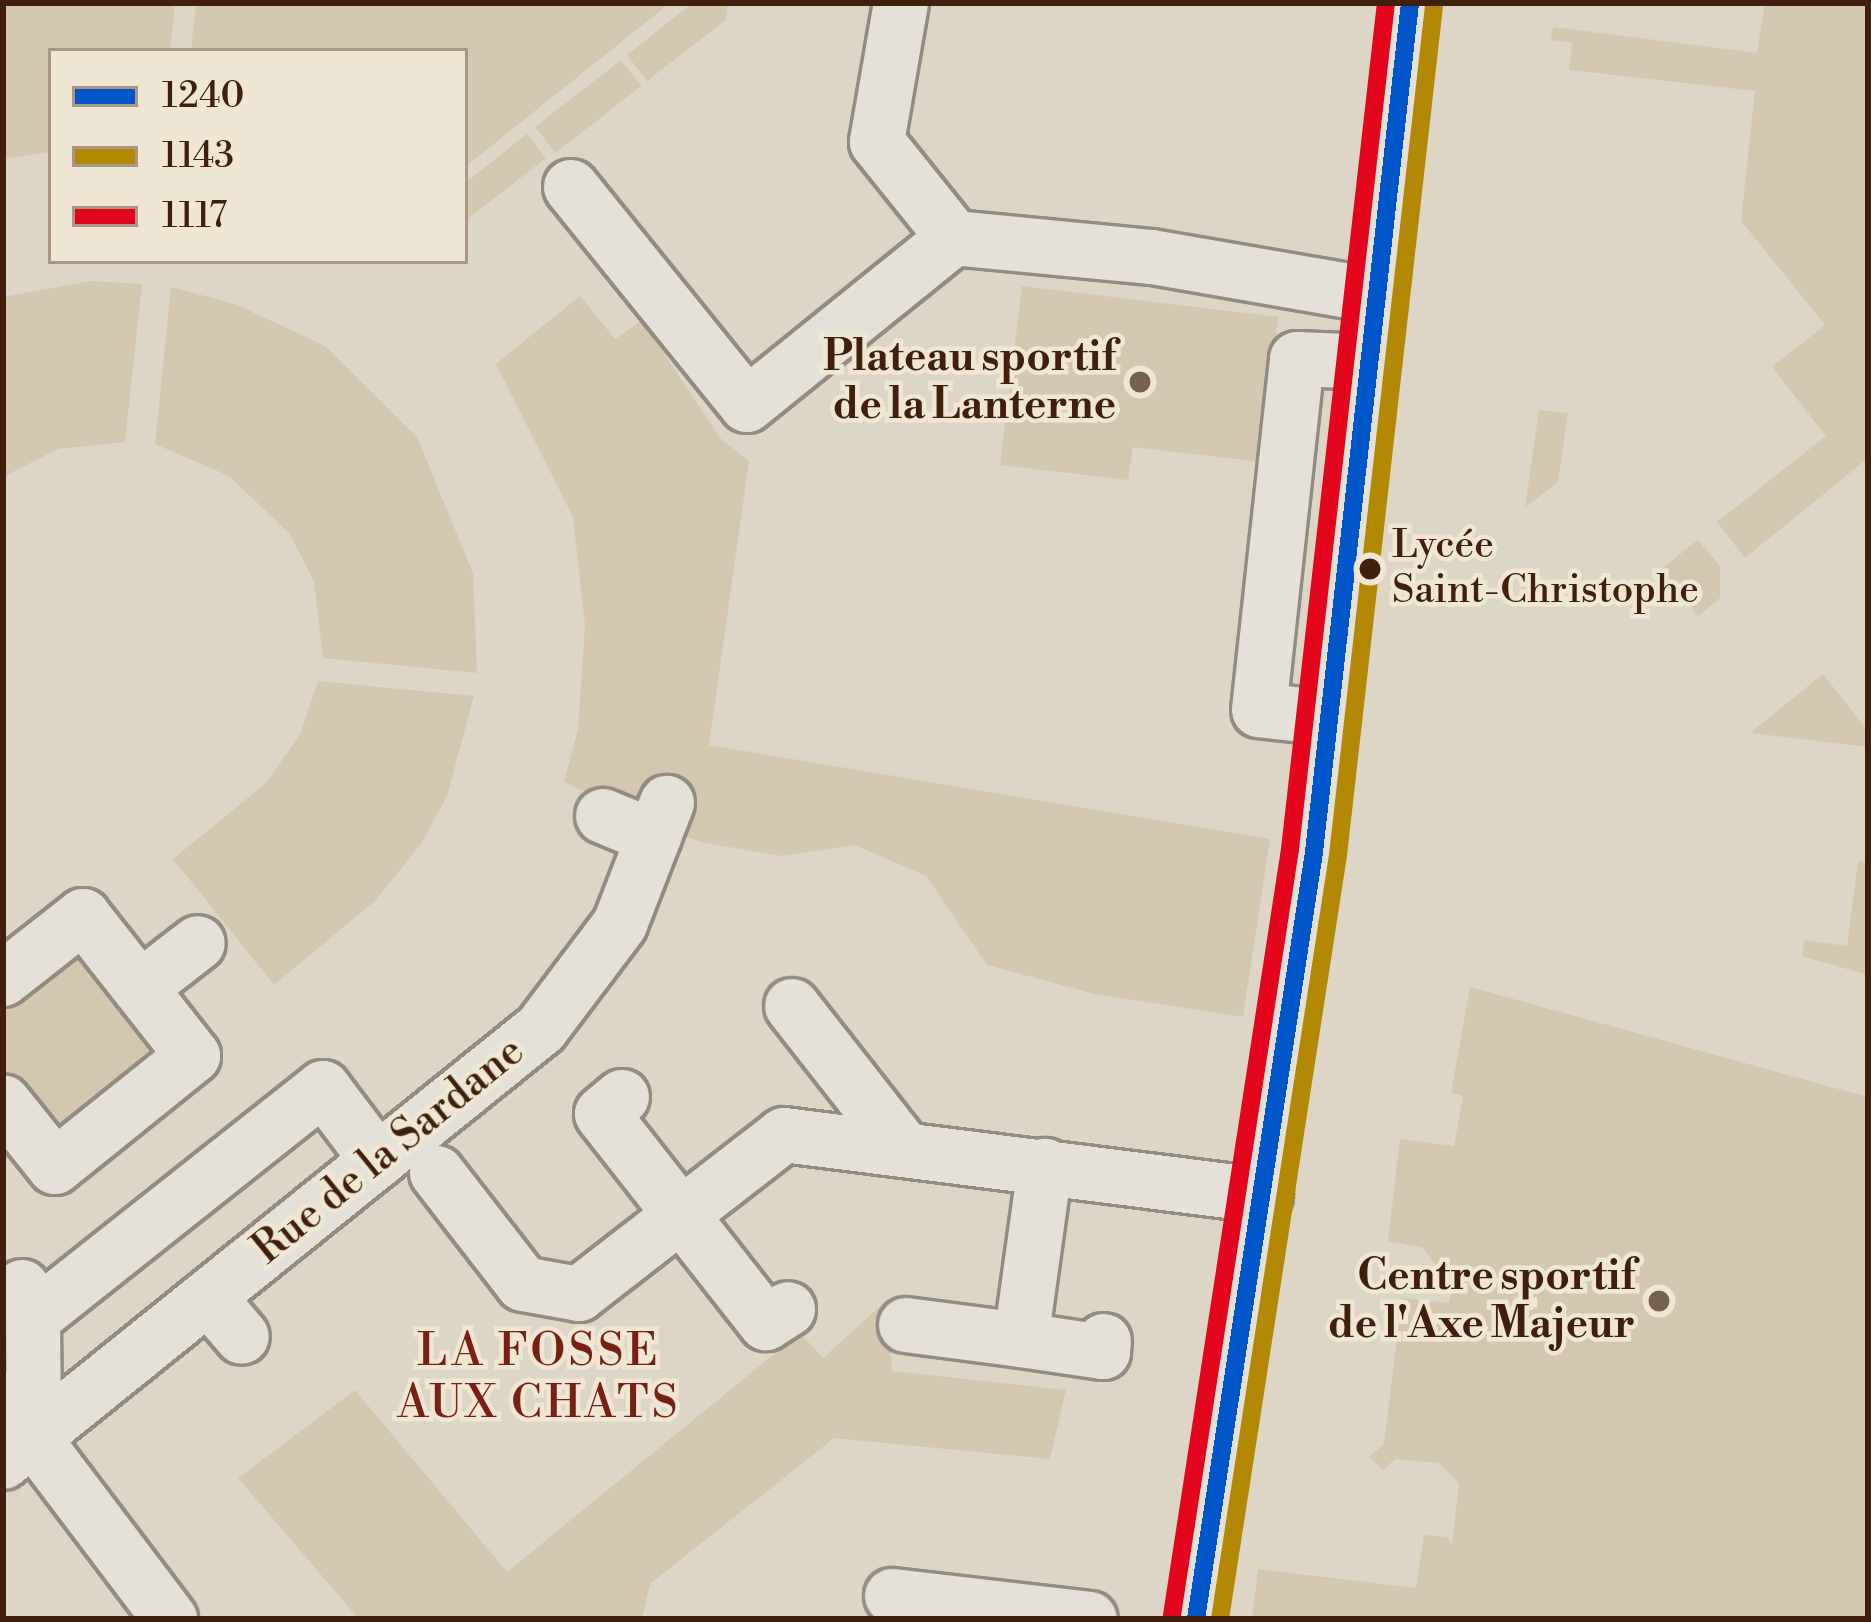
<!DOCTYPE html>
<html>
<head>
<meta charset="utf-8">
<style>
  body { margin:0 }
  #map { position:relative; width:1871px; height:1622px; overflow:hidden; background:#ddd6c6; font-family:"Libre Bodoni",serif }
  div>[style] { position:absolute }
  [style*='--x'] { left:calc(var(--x)*1px); top:calc(var(--y)*1px); width:calc(var(--w)*1px); rotate:calc(var(--a)*1deg) }
  .green>* { inset:0; background:#d3c7b0; transform-origin:0 0 }
  .roads { filter:drop-shadow(3px 0 #958c81) drop-shadow(-3px 0 #958c81) drop-shadow(0 3px #958c81) drop-shadow(0 -3px #958c81) }
  .minor>* { height:54px; margin:-27px; padding:0 27px; transform-origin:27px; border-radius:27px; background:#e5e1d9 }
  .bus-1>* { height:18px; margin:-9px; padding:0 9px; transform-origin:9px; border-radius:9px; background:#0055c8 }
  .bus-2>* { height:18px; margin:-9px; padding:0 9px; transform-origin:9px; border-radius:9px; background:#b38805 }
  .bus-3>* { height:18px; margin:-9px; padding:0 9px; transform-origin:9px; border-radius:9px; background:#e3051c }
  .dots>* { width:33px; height:33px; translate:-50% -50%; box-sizing:border-box; border:6px solid #efe7d3; border-radius:50% }
  span { translate:-50% -50%; white-space:nowrap; text-align:center; line-height:1.15; -webkit-text-stroke:9px #efe7d3; paint-order:stroke }
  .bus-label { font-size:39px; color:#40200c }
  .left { translate:0 -50%; text-align:left }
  .poi-label { font-size:42px; color:#40200c; font-weight:700 }
  .right { translate:-100% -50%; text-align:right }
  .street-label { font-size:42px; color:#40200c }
  .neighbourhood-label { font-size:45px; color:#7a1f14; letter-spacing:3px }
  .frame { position:absolute; inset:0; border:6px solid #40200c; pointer-events:none }
  .legend { position:absolute; left:48px; top:48px; width:420px; height:216px; box-sizing:border-box; background:#efe7d3; border:3px solid #a99783; margin:0; padding:15px 21px; list-style:none; font-size:36px; color:#40200c }
  .legend li { display:flex; align-items:center; gap:24px; height:60px }
  .legend b { width:60px; border:3px solid #a99783 }
</style>
</head>
<body>
<div id="map">
  <div class="green">
    <div style="clip-path:polygon(3px 3px,175px 3px,170px 51px,51px 51px,51px 152px,3px 159px)"></div>
    <div style="clip-path:polygon(196px 3px,670px 3px,465px 167px,465px 51px,191px 51px)"></div>
    <div style="clip-path:polygon(692px 3px,728px 3px,726px 20px,647px 81px,627px 55px)"></div>
    <div style="clip-path:polygon(1765px 3px,1868px 3px,1868px 458px,1745px 558px,1717px 522px,1826px 436px,1772px 367px,1825px 325px,1741px 221px,1755px 91px,1569px 70px,1572px 43px,1551px 40px,1553px 27px,1757px 53px)"></div>
    <div style="left:621px;top:60px;width:33px;height:109px;rotate:52deg"></div>
    <div style="clip-path:polygon(527px 134px,546px 158px,465px 221px,465px 183px)"></div>
    <div style="clip-path:polygon(90px 281px,142px 284px,125px 442px,58px 449px,3px 477px,3px 297px)"></div>
    <div style="clip-path:polygon(1022px 286px,1278px 317px,1261px 462px,1133px 447px,1128px 480px,1000px 465px)"></div>
    <div style="clip-path:polygon(171px 287px,235px 304px,325px 346px,417px 437px,473px 573px,477px 673px,323px 658px,314px 581px,289px 533px,229px 476px,155px 444px)"></div>
    <div style="clip-path:polygon(580px 296px,615px 339px,642px 320px,720px 438px,749px 461px,709px 745px,1270px 839px,1243px 1017px,1095px 994px,987px 965px,926px 876px,855px 845px,782px 856px,699px 842px,564px 782px,578px 729px,585px 626px,573px 517px,496px 364px)"></div>
    <div style="clip-path:polygon(1539px 410px,1568px 413px,1558px 482px,1525px 508px)"></div>
    <div style="clip-path:polygon(1698px 540px,1720px 566px,1720px 598px,1698px 616px,1661px 569px)"></div>
    <div style="clip-path:polygon(1823px 674px,1868px 731px,1868px 747px,1750px 733px)"></div>
    <div style="clip-path:polygon(318px 681px,474px 696px,447px 796px,421px 844px,376px 900px,274px 985px,173px 859px,265px 784px,300px 735px)"></div>
    <div style="clip-path:polygon(1858px 861px,1868px 862px,1868px 975px,1802px 956px,1804px 940px,1847px 946px)"></div>
    <div style="clip-path:polygon(80px 932px,178px 1058px,56px 1154px,3px 1088px,3px 995px)"></div>
    <div style="clip-path:polygon(1470px 987px,1868px 1097px,1868px 1619px,1252px 1619px,1258px 1569px,1416px 1588px,1424px 1535px,1448px 1537px,1452px 1546px,1459px 1483px,1439px 1463px,1395px 1459px,1383px 1470px,1369px 1457px,1384px 1444px,1402px 1298px,1449px 1303px,1452px 1286px,1423px 1248px,1388px 1241px,1400px 1139px,1454px 1146px,1463px 1096px,1451px 1093px)"></div>
    <div style="clip-path:polygon(888px 1299px,892px 1371px,1066px 1390px,1050px 1459px,834px 1438px,650px 1584px,642px 1619px,359px 1619px,238px 1478px,355px 1390px,507px 1572px,800px 1333px,823px 1358px)"></div>
  </div>
  <div class="roads">
    <div class="minor">
      <div style="--x:901;--y:3;--w:141;--a:99.8"></div>
      <div style="--x:877;--y:142;--w:123;--a:51.3"></div>
      <div style="--x:571;--y:187;--w:280;--a:51.1"></div>
      <div style="--x:747;--y:405;--w:266;--a:-38.9"></div>
      <div style="--x:954;--y:238;--w:199;--a:5.5"></div>
      <div style="--x:1152;--y:257;--w:228;--a:9.8"></div>
      <div style="--x:1329;--y:718;--w:70;--a:-173.5"></div>
      <div style="--x:1259;--y:710;--w:353;--a:-83.8"></div>
      <div style="--x:1297;--y:359;--w:72;--a:2.4"></div>
      <div style="--x:603;--y:816;--w:55;--a:22.4"></div>
      <div style="--x:3;--y:979;--w:102;--a:-38.2"></div>
      <div style="--x:83;--y:916;--w:178;--a:51.8"></div>
      <div style="--x:193;--y:1056;--w:177;--a:141.2"></div>
      <div style="--x:55;--y:1167;--w:83;--a:-128.7"></div>
      <div style="--x:140;--y:988;--w:73;--a:-37.8"></div>
      <div style="--x:792;--y:1006;--w:182;--a:51.9"></div>
      <div style="--x:622;--y:1097;--w:26;--a:140"></div>
      <div style="--x:602;--y:1114;--w:266;--a:51.9"></div>
      <div style="--x:766;--y:1323;--w:26;--a:-32"></div>
      <div style="--x:437;--y:1173;--w:140;--a:52.2"></div>
      <div style="--x:523;--y:1284;--w:57;--a:10.1"></div>
      <div style="--x:579;--y:1294;--w:259;--a:-37.8"></div>
      <div style="--x:784;--y:1135;--w:485;--a:7.2"></div>
      <div style="--x:22;--y:1287;--w:33;--a:70"></div>
      <div style="--x:33;--y:1318;--w:119;--a:89.5"></div>
      <div style="--x:208;--y:1297;--w:52;--a:49.6"></div>
      <div style="--x:33;--y:1318;--w:370;--a:-38.4"></div>
      <div style="--x:323;--y:1088;--w:91;--a:53"></div>
      <div style="--x:906;--y:1325;--w:116;--a:7.4"></div>
      <div style="--x:1021;--y:1340;--w:176;--a:-82.1"></div>
      <div style="--x:1021;--y:1340;--w:83;--a:8.3"></div>
      <div style="--x:1103;--y:1352;--w:11;--a:-85"></div>
      <div style="--x:3;--y:1398;--w:277;--a:52.9"></div>
      <div style="--x:3;--y:1462;--w:691;--a:-38.83"></div>
      <div style="--x:541;--y:1029;--w:131;--a:-53"></div>
      <div style="--x:620;--y:924;--w:130;--a:-68.8"></div>
      <div style="--x:892;--y:1596;--w:199;--a:6.6"></div>
      <div style="--x:1196;--y:1619;--w:776;--a:-81.25"></div>
      <div style="--x:1314;--y:852;--w:854;--a:-83.55"></div>
    </div>
  </div>
  <div class="bus-1">
    <div style="--x:1196;--y:1619;--w:776;--a:-81.25"></div>
    <div style="--x:1314;--y:852;--w:854;--a:-83.55"></div>
  </div>
  <div class="bus-2">
    <div style="--x:1220;--y:1619;--w:773;--a:-81.22"></div>
    <div style="--x:1338;--y:855;--w:854;--a:-83.55"></div>
  </div>
  <div class="bus-3">
    <div style="--x:1172;--y:1615;--w:775;--a:-81.24"></div>
    <div style="--x:1290;--y:849;--w:851;--a:-83.53"></div>
  </div>
  <div class="dots">
    <div style="left:1140px;top:382px;background:#77604d"></div>
    <div style="left:1370px;top:569px;background:#40200c"></div>
    <div style="left:1659px;top:1301px;background:#77604d"></div>
  </div>
  <div class="bus-label">
    <span class="left" style="left:1392px;top:569px">Lycée<br>Saint-Christophe</span>
  </div>
  <div class="poi-label">
    <span class="right" style="left:1116px;top:382px">Plateau sportif<br>de la Lanterne</span>
    <span class="right" style="left:1635px;top:1301px">Centre sportif<br>de l'Axe Majeur</span>
  </div>
  <div class="street-label">
    <span style="left:389px;top:1151px;rotate:-39deg">Rue de la Sardane</span>
  </div>
  <div class="neighbourhood-label">
    <span style="left:539px;top:1378px">LA FOSSE<br>AUX CHATS</span>
  </div>
  <div class="frame"></div>
  <ul class="legend">
  <li><b style="height:15px;background:#0055c8"></b>1240</li>
  <li><b style="height:15px;background:#b38805"></b>1143</li>
  <li><b style="height:15px;background:#e3051c"></b>1117</li>
  </ul>
</div>
</body>
</html>
